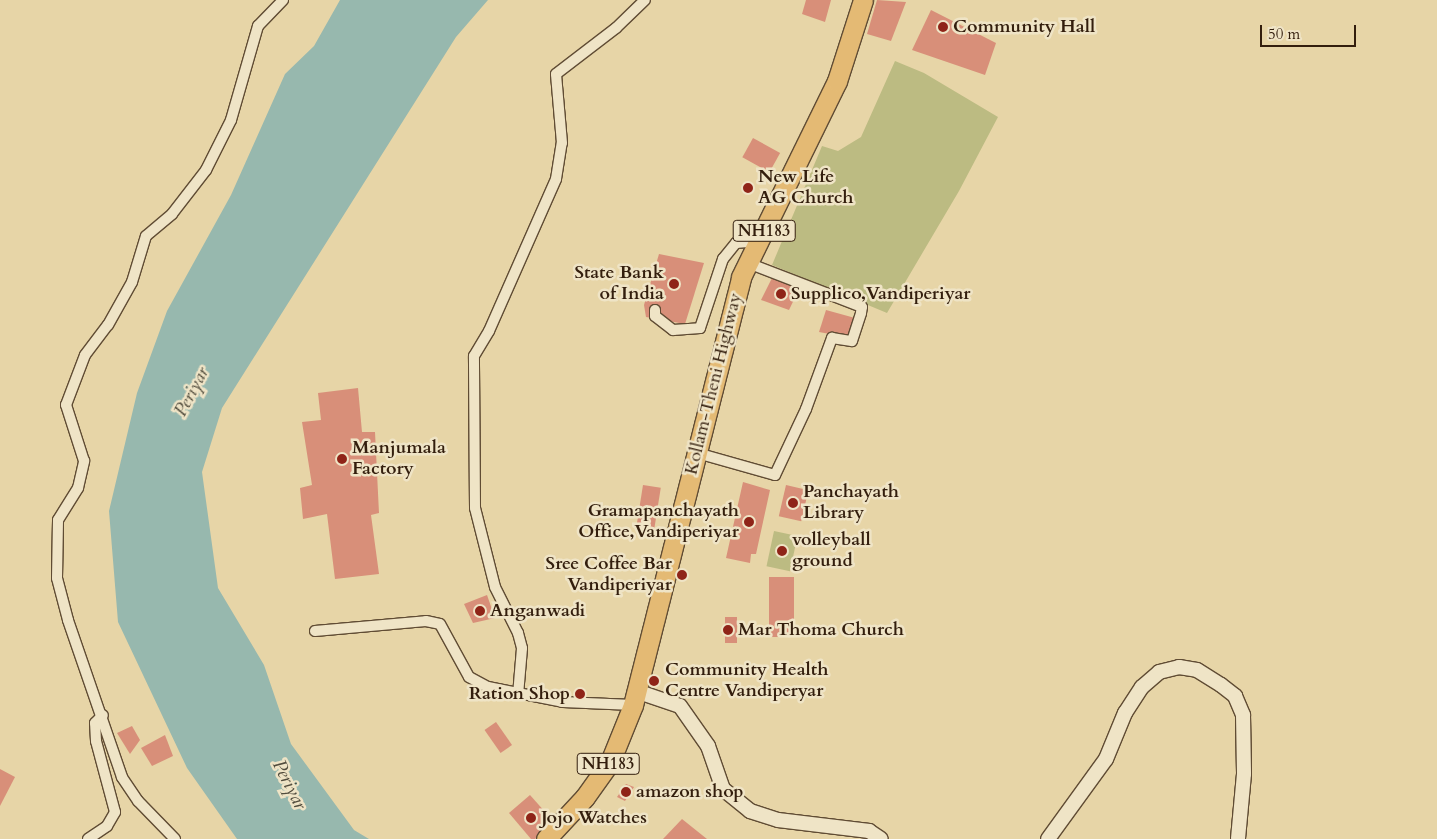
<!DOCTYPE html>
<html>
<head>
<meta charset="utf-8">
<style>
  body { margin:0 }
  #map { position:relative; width:1437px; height:839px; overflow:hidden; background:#e7d5a7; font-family:Cardo,serif }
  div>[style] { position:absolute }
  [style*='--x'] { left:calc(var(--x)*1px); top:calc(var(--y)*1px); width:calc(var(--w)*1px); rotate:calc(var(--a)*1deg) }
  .green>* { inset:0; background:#bcbb82; transform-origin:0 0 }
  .water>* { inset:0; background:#97b8ae }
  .building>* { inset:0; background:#d88f79; transform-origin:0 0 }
  .roads { filter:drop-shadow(1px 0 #604c34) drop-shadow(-1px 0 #604c34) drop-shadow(0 1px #604c34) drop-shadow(0 -1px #604c34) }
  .street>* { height:10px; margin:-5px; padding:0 5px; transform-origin:5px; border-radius:5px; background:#efe4c6 }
  .secondary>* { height:14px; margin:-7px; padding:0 7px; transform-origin:7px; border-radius:7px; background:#efe4c6 }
  .highway>* { height:19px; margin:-9.5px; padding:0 9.5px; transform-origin:9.5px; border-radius:9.5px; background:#e4ba74 }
  .dots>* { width:14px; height:14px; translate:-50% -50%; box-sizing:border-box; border:2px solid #efe4c6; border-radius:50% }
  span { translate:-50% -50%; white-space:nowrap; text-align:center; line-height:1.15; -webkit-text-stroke:5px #efe4c6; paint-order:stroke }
  .shield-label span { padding:1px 4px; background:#efe4c6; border:1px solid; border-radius:4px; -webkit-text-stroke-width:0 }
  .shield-label { font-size:16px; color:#331e0d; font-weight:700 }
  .poi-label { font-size:18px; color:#331e0d; font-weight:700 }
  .left { translate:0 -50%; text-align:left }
  .right { translate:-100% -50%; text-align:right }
  .street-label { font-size:18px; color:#331e0d }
  .water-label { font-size:19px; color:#514c3d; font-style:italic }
  .scale { position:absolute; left:1260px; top:25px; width:96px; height:22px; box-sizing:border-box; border:2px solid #331e0d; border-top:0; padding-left:6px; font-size:15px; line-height:18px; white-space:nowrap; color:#331e0d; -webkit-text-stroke:4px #efe4c6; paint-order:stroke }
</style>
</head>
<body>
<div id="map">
  <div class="green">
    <div style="clip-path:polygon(895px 61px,924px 73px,998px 117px,959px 191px,887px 313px,772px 265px,822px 146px,838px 151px,861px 137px)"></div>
    <div style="left:774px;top:531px;width:24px;height:36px;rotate:12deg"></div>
  </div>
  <div class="water">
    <div style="clip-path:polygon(340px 0,488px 0,456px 37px,222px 408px,202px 472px,218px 588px,264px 665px,291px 744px,354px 830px,369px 839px,237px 839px,187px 768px,118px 622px,109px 511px,137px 393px,167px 311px,231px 195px,285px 74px,314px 46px)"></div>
  </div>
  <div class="building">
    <div style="clip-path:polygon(806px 0,831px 0,825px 22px,802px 14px)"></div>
    <div style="clip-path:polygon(877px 0,906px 2px,891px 41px,867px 34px)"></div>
    <div style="clip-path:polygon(931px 10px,996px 43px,985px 75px,912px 50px)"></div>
    <div style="left:753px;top:138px;width:31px;height:22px;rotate:29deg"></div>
    <div style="clip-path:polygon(659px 254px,704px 263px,685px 324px,646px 317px,644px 305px)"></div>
    <div style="clip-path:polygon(773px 276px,800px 287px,789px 310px,761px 300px)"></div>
    <div style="clip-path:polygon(826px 310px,855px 318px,851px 338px,819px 332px)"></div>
    <div style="clip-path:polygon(358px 388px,362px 432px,375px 432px,379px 513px,371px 515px,379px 574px,335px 579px,327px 514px,303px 519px,300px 488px,312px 485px,302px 422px,321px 420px,318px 393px)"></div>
    <div style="clip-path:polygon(743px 482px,770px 490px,756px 554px,751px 554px,750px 563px,726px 558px)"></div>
    <div style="left:643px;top:485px;width:18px;height:44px;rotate:9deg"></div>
    <div style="left:786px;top:485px;width:23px;height:32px;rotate:13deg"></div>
    <div style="left:769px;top:577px;width:25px;height:60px"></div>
    <div style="clip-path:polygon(487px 595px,495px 618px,473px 623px,464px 604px)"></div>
    <div style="left:725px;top:617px;width:12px;height:26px"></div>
    <div style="left:496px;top:722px;width:28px;height:14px;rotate:55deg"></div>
    <div style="clip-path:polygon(132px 726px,140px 740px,130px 754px,117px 733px)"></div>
    <div style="clip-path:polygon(165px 735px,173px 756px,152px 766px,141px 748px)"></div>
    <div style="clip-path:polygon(0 769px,15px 777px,0 806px)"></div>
    <div style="clip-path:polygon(626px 784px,634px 787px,625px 801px,617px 797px)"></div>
    <div style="clip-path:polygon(530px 795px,554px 822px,535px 839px,531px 839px,509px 813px)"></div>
    <div style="clip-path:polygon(682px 819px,707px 839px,663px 839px)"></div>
  </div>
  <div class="roads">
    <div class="street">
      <div style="--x:655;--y:310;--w:6;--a:90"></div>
      <div style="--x:655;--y:316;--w:23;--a:38"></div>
      <div style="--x:673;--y:330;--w:27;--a:-4"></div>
      <div style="--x:700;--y:328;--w:73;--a:-71.6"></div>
      <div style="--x:723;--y:259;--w:21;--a:-51"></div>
      <div style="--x:736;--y:243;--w:23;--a:-5"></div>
      <div style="--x:697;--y:453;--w:81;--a:15.8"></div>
      <div style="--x:775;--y:475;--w:73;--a:-64.8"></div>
      <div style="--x:806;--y:409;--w:76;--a:-69.9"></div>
      <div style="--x:832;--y:338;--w:20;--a:9"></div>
      <div style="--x:852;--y:341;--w:29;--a:-72"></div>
      <div style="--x:861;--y:313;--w:6;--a:-81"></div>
      <div style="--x:862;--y:307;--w:122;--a:-158.9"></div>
      <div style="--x:315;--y:631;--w:111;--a:-5.1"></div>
      <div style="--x:426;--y:621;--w:14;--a:12"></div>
      <div style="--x:440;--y:624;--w:60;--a:61.3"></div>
      <div style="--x:469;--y:677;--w:21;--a:28"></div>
      <div style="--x:488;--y:687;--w:76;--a:11.3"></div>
      <div style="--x:563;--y:702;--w:70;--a:2.5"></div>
      <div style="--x:518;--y:695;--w:47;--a:-85.1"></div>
      <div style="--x:522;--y:648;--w:16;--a:-105"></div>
      <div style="--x:518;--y:633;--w:51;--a:-116.6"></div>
      <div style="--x:495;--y:587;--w:81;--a:-104.2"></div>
      <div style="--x:475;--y:508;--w:152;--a:-90.4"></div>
      <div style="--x:474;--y:356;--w:29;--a:-59"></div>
      <div style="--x:489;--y:331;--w:166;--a:-66.2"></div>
      <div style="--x:556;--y:179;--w:36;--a:-81"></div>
      <div style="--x:562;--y:143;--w:69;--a:-95"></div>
      <div style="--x:556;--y:74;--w:76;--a:-37.5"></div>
      <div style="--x:616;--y:28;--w:40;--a:-44"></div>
      <div style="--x:88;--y:839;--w:23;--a:-34"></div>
      <div style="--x:107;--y:826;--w:16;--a:-60"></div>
      <div style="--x:115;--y:812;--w:73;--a:-105"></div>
      <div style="--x:96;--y:741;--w:18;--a:-93"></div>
      <div style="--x:95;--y:723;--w:11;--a:-45"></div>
      <div style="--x:175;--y:839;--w:53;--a:-134.2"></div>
      <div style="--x:138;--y:801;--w:29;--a:-124"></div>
      <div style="--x:122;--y:777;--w:166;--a:-109"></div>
      <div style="--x:68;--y:620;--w:43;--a:-104.7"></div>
      <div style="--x:57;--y:578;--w:58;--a:-89"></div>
      <div style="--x:58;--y:520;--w:38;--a:-58"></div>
      <div style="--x:78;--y:488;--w:28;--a:-77"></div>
      <div style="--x:84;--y:461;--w:59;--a:-107.8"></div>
      <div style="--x:66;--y:405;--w:53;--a:-69.2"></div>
      <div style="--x:85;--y:355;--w:38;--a:-53"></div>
      <div style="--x:108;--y:325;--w:49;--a:-60.8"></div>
      <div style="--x:132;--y:282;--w:48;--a:-73.1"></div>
      <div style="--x:146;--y:236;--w:34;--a:-40"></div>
      <div style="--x:172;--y:214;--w:56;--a:-52.3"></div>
      <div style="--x:206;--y:170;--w:56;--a:-63.4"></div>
      <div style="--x:231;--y:120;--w:98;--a:-74"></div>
      <div style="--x:258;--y:26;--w:36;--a:-46"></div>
    </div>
    <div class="secondary">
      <div style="--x:636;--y:691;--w:46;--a:18.8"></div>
      <div style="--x:680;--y:706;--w:49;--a:55"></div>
      <div style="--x:708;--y:746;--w:46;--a:70.8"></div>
      <div style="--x:723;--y:789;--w:35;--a:39"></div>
      <div style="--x:750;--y:811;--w:29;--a:18"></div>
      <div style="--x:778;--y:820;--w:92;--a:6.9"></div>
      <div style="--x:869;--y:831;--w:14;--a:34"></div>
      <div style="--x:1048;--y:839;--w:99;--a:-54.1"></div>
      <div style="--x:1106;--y:759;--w:50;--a:-67.6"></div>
      <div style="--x:1125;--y:713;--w:31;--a:-57"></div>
      <div style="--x:1142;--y:687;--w:23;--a:-41"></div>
      <div style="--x:1159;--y:672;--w:21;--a:-14"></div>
      <div style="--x:1179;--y:667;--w:18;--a:9"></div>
      <div style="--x:1197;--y:670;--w:28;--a:32"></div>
      <div style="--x:1221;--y:685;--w:18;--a:38"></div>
      <div style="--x:1235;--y:696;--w:21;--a:67"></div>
      <div style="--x:1243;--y:715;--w:59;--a:89"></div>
      <div style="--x:1244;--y:774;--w:65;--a:95.3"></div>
    </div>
    <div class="highway">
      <div style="--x:546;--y:839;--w:57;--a:-47.1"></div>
      <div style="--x:585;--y:797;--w:43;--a:-54.5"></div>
      <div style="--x:610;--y:762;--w:61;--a:-68"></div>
      <div style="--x:633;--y:705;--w:441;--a:-75.8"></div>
      <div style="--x:741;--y:277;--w:218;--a:-63.9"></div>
      <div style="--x:837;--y:81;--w:85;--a:-72.2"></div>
    </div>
  </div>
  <div class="dots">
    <div style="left:943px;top:27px;background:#8f2418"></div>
    <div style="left:748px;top:188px;background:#8f2418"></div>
    <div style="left:674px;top:284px;background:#8f2418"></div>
    <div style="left:781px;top:294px;background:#8f2418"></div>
    <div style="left:342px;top:459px;background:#8f2418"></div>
    <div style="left:793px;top:503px;background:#8f2418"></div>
    <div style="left:749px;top:522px;background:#8f2418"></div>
    <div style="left:782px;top:551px;background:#8f2418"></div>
    <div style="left:682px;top:575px;background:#8f2418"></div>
    <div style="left:480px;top:611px;background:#8f2418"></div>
    <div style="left:728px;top:630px;background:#8f2418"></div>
    <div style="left:654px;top:681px;background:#8f2418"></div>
    <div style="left:580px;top:694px;background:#8f2418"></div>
    <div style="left:626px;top:792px;background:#8f2418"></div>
    <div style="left:531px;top:818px;background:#8f2418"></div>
  </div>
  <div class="shield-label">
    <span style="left:764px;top:231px">NH183</span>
    <span style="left:608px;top:764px">NH183</span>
  </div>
  <div class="poi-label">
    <span class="left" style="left:953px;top:27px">Community Hall</span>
    <span class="left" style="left:758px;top:188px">New Life<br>AG Church</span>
    <span class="right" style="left:664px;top:284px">State Bank<br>of India</span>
    <span class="left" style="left:791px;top:294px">Supplico,Vandiperiyar</span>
    <span class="left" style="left:352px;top:459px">Manjumala<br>Factory</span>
    <span class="left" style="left:803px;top:503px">Panchayath<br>Library</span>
    <span class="right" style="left:739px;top:522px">Gramapanchayath<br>Office,Vandiperiyar</span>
    <span class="left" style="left:792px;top:551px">volleyball<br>ground</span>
    <span class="right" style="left:672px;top:575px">Sree Coffee Bar<br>Vandiperiyar</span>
    <span class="left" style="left:490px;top:611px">Anganwadi</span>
    <span class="left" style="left:738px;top:630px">Mar Thoma Church</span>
    <span class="left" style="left:665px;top:681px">Community Health<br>Centre Vandiperyar</span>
    <span class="right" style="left:570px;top:694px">Ration Shop</span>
    <span class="left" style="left:636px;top:792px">amazon shop</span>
    <span class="left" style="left:541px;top:818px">Jojo Watches</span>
  </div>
  <div class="street-label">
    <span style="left:714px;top:384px;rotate:-76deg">Kollam-Theni Highway</span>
  </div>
  <div class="water-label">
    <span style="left:192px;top:392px;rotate:-62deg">Periyar</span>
    <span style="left:289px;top:785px;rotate:63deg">Periyar</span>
  </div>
  <div class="scale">50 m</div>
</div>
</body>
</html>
